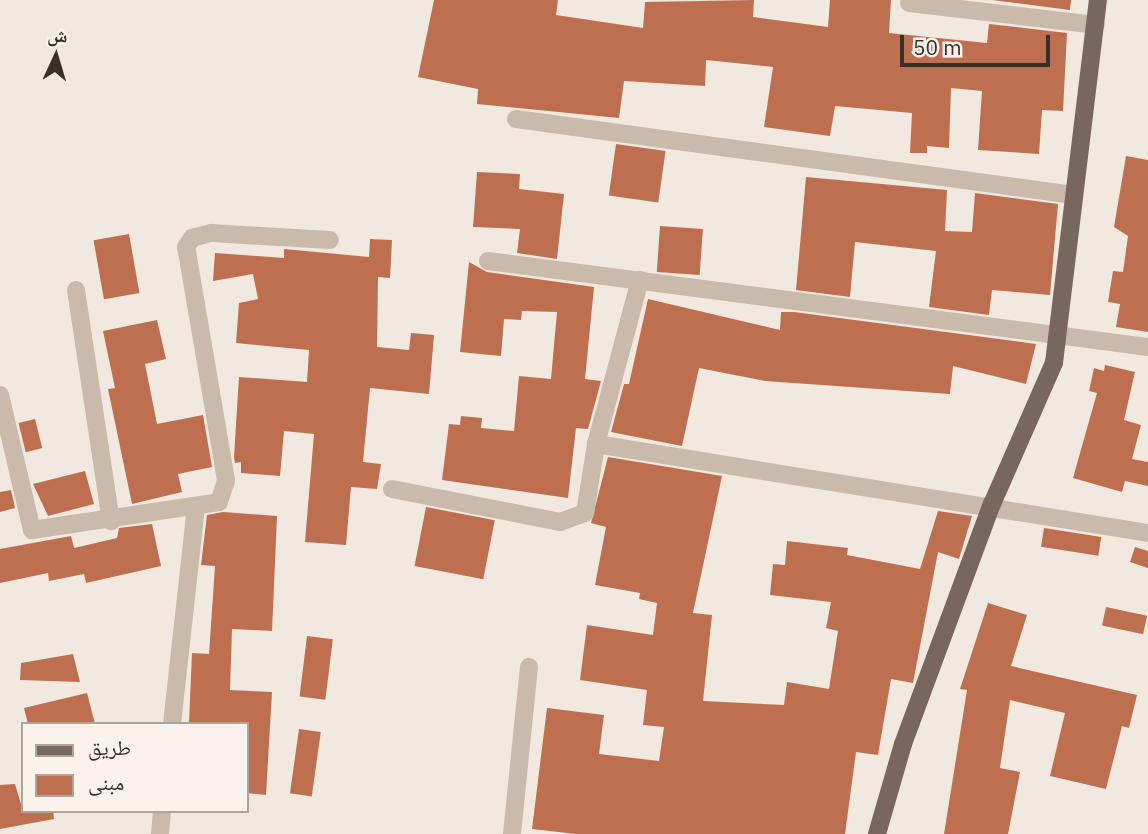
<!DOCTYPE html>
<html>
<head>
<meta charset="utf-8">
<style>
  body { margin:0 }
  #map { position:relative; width:1148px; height:834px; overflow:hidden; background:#f1e9df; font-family:"IBM Plex Sans","Noto Naskh Arabic",sans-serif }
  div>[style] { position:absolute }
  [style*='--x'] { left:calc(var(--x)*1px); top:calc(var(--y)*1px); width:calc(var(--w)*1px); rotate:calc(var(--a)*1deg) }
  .building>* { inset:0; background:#be6f50; transform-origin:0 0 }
  .minor>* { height:18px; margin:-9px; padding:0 9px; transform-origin:9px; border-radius:9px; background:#c9baab }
  .major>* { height:18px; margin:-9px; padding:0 9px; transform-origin:9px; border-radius:9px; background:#78675c }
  span { translate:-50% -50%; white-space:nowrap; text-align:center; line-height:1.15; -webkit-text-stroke:5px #f9f3eb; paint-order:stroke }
  .legend { position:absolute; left:21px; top:722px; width:228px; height:91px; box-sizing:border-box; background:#f9f3eb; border:2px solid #aba59e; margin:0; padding:9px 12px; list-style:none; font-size:21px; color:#372f2a }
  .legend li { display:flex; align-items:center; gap:14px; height:35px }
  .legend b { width:35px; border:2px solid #aba59e }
  .north { position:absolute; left:21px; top:21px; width:70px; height:70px; -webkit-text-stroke:5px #f9f3eb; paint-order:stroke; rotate:4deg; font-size:19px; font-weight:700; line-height:28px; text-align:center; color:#372f2a }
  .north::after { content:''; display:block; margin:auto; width:24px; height:32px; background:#372f2a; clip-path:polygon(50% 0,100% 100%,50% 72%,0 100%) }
  .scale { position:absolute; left:900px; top:35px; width:150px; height:32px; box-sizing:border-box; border:4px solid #372f2a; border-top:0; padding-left:9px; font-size:21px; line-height:24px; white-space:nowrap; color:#372f2a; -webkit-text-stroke:5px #f9f3eb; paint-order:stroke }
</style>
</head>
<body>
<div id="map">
  <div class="building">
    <div style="clip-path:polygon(434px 0,558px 0,556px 15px,643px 28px,645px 2px,754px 0,753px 17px,828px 27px,830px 0,891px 0,889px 33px,987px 43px,989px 24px,1067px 33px,1063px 111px,1042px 110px,1039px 154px,978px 150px,982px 91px,951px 88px,949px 148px,927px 146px,927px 153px,910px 153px,912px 113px,835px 106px,830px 136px,764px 127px,773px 67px,706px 60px,705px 86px,624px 81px,619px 118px,477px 104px,478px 89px,418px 77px)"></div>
    <div style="clip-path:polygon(992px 0,1071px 0,1070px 10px)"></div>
    <div style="left:616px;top:144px;width:50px;height:52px;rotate:8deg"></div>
    <div style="clip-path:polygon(1126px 156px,1148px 160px,1148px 332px,1116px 327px,1120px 304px,1108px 302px,1113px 271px,1123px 272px,1128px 236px,1114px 227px)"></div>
    <div style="clip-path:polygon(477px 172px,520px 174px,519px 189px,564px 194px,557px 259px,517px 253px,520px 229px,473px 227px)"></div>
    <div style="clip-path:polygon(806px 177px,947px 190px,945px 231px,972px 232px,975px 193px,1058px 204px,1050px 295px,992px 290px,989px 315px,929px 307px,936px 251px,855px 242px,850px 297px,796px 290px)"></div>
    <div style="left:660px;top:226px;width:43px;height:46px;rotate:4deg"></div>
    <div style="left:129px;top:234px;width:60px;height:36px;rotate:80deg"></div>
    <div style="clip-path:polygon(370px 239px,392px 240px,390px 278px,378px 277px,377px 347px,409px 350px,411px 333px,434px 335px,429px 394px,370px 388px,363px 462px,381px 464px,377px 489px,351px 487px,346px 545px,305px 542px,314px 434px,284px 431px,280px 476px,241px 473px,241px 462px,235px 463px,234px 457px,239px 377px,307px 382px,309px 350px,236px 343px,239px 303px,258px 299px,253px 274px,213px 281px,215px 253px,284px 258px,284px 249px,369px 257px)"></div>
    <div style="clip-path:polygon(469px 262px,487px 272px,594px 287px,585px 379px,601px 381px,588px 429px,576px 428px,568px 498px,442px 480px,449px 424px,460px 425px,461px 416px,482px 418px,481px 428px,514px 431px,519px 376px,551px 379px,557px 312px,522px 311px,521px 320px,504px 319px,501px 356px,460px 352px)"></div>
    <div style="clip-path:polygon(648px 299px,780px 330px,781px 312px,794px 312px,1036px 344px,1026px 384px,953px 366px,950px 394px,765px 381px,699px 368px,682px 446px,611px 432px,624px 384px,629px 384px)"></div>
    <div style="clip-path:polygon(157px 320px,166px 359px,145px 364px,157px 424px,203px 415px,212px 467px,178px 474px,182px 492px,132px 504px,108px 389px,115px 388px,103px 331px)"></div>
    <div style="clip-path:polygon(1105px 365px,1135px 372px,1124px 420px,1141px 425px,1132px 459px,1148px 462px,1148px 486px,1125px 481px,1122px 492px,1073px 478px,1097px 393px,1089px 391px,1094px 368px,1104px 371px)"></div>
    <div style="left:35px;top:419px;width:30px;height:17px;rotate:76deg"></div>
    <div style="clip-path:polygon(608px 457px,722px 476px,693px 613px,712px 615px,703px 701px,784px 705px,787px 682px,829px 689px,838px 631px,826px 628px,831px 602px,770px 595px,773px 564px,785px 565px,787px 541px,848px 548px,847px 555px,920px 569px,938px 511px,972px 516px,959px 559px,938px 552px,913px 683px,891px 679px,878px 755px,856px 752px,845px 834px,576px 834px,532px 829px,547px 708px,604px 715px,599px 754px,659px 761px,664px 727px,643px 725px,647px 690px,580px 680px,587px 625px,653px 635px,657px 603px,639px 599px,640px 593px,595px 585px,606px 527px,591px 523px)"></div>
    <div style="clip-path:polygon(85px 471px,94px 504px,48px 516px,33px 484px)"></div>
    <div style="clip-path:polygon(11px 490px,15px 508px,0 512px,0 492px)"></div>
    <div style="left:426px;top:507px;width:70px;height:60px;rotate:11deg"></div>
    <div style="clip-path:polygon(223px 512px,277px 516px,272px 631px,232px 629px,230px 690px,272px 692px,266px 795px,247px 793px,247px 724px,189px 724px,192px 653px,209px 654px,215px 566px,201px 565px,207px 515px)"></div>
    <div style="clip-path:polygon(152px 524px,161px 566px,86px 583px,84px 574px,49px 581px,48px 573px,0 583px,0 549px,71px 536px,74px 548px,117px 538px,119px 528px)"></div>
    <div style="left:1044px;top:528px;width:58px;height:19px;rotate:9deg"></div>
    <div style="clip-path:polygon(1135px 547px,1148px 551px,1148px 568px,1130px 562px)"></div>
    <div style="clip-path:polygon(988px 603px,1027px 615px,1011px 666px,1137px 695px,1129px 728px,1122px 726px,1106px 789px,1050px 776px,1065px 713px,1010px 700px,1000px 768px,1020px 772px,1008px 834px,944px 834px,967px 690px,960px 689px)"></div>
    <div style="left:1106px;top:607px;width:42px;height:19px;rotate:12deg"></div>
    <div style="left:307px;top:636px;width:26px;height:61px;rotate:7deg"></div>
    <div style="clip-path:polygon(73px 654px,80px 682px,20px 680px,21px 663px)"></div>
    <div style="clip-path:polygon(87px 693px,95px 724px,28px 724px,24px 708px)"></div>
    <div style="left:299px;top:729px;width:22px;height:65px;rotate:8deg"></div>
    <div style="clip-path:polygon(15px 784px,23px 811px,53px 811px,54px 819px,0 829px,0 785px)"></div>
  </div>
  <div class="minor">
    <div style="--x:909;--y:3;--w:188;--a:6.7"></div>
    <div style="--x:516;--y:119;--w:563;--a:7.76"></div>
    <div style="--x:488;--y:261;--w:666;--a:7.42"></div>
    <div style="--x:76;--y:290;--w:234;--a:81.4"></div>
    <div style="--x:0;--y:395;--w:139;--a:76.7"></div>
    <div style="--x:32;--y:530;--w:189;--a:-8.5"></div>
    <div style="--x:219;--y:502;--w:23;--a:-72"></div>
    <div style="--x:226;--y:480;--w:236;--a:-99.7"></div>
    <div style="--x:186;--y:247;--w:11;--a:-56"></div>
    <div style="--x:192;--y:238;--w:20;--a:-15"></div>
    <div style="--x:211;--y:233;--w:119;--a:3.4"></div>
    <div style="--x:596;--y:444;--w:559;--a:9.16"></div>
    <div style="--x:392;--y:489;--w:171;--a:11.1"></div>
    <div style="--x:560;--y:522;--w:27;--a:-20"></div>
    <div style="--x:585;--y:513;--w:70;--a:-80.9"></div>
    <div style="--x:596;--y:444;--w:170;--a:-75"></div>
    <div style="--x:172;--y:724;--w:218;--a:-83.7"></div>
    <div style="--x:160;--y:834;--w:23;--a:-85"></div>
    <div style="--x:512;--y:834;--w:168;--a:-84.2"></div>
  </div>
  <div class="major">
    <div style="--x:877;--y:834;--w:94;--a:-73.9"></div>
    <div style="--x:903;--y:744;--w:256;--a:-69.7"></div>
    <div style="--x:992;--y:504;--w:154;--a:-66.3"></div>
    <div style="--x:1054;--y:363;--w:366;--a:-83.1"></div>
  </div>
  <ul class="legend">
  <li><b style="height:9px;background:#78675c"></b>طريق</li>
  <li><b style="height:19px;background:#be6f50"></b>مبنى</li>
  </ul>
  <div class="north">ش</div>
  <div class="scale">50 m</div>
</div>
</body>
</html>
